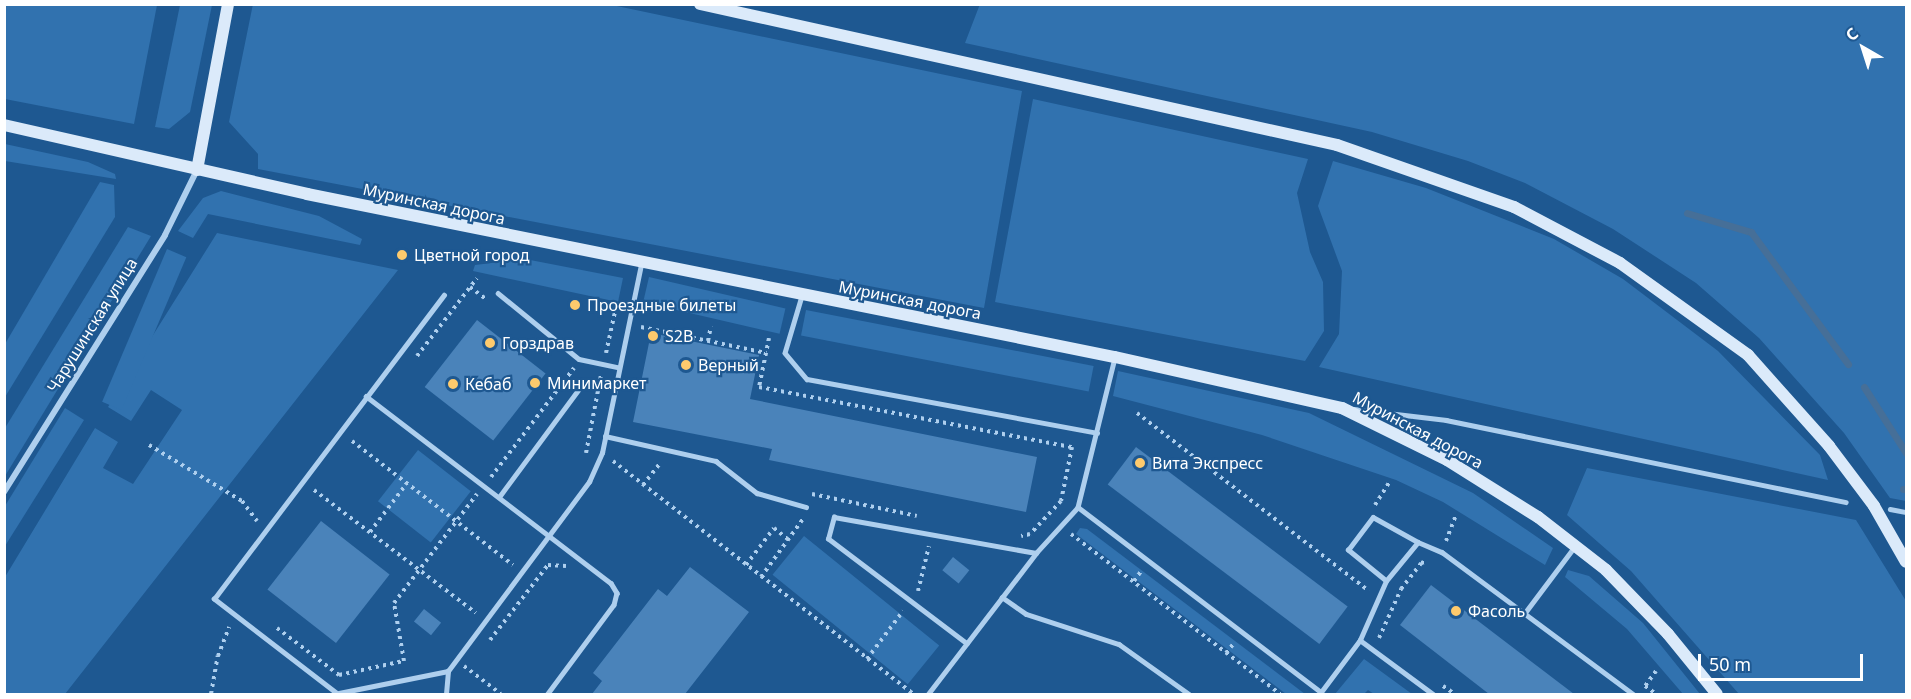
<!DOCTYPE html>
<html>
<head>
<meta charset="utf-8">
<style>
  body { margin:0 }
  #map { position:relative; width:1911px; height:699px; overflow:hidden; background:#1e5891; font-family:"Noto Sans",sans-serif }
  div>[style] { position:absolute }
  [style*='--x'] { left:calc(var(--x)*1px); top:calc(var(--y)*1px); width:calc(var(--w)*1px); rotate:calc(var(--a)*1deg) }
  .green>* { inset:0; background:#3172af; transform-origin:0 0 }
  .stream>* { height:7px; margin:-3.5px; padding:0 3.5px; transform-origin:3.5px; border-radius:3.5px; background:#466f98 }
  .building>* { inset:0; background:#4a83ba; transform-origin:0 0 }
  .path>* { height:4px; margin-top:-2px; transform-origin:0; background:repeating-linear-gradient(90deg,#aecfee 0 3px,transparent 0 7.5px) }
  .lane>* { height:4.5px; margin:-2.25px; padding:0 2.25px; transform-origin:2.25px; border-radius:2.25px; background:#aecfee }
  .street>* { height:6px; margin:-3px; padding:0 3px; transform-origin:3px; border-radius:3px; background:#aecfee }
  .secondary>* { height:12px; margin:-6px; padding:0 6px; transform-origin:6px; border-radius:6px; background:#dbeafa }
  .dots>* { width:16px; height:16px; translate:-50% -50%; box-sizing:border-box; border:3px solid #1e5891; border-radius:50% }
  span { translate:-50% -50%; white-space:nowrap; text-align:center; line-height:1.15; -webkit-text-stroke:4.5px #1e5891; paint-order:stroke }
  .street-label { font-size:16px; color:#fff }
  .poi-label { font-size:16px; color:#fff }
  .left { translate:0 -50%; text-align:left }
  .frame { position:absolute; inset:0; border:6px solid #fff; pointer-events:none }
  .north { position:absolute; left:1833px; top:18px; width:60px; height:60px; -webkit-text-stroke:4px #1e5891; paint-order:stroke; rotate:321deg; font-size:16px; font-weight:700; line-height:24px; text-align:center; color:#fff }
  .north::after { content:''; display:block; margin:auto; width:21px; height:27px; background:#fff; clip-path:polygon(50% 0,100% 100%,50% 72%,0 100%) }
  .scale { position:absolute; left:1698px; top:654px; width:165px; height:27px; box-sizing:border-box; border:3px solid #fff; border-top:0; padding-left:8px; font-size:18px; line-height:21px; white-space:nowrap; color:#fff; -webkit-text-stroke:4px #1e5891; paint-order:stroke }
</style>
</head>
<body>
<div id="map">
  <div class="green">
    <div style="clip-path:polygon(253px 4px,612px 5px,1022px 91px,984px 308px,258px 169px,258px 154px,229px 122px)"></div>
    <div style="clip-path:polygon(980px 4px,1906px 5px,1906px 501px,1890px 498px,1844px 433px,1759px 338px,1696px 283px,1613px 229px,1525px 183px,1468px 161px,1372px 132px,965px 43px)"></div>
    <div style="clip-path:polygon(4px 5px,157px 5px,134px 124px,5px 99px)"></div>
    <div style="clip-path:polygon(180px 5px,212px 5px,190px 112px,169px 129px,155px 127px)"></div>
    <div style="clip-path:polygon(1033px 99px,1308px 159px,1297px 193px,1310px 252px,1323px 282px,1324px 331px,1305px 361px,995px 302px)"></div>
    <div style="clip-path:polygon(5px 144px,88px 162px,115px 174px,116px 179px,5px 161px)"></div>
    <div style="clip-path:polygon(1333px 161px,1426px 188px,1554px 239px,1623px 279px,1718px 351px,1820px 455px,1828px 480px,1319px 367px,1339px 334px,1342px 271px,1318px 206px)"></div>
    <div style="clip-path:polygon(100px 182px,114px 185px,115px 217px,5px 397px,5px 344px)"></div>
    <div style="clip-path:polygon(221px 191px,319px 216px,362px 239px,360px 245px,208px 214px,193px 238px,178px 231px,203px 198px)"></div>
    <div style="clip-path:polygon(128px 227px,151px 236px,5px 476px,5px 428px)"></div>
    <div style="clip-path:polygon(217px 233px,398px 270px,65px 694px,5px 694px,5px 577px,95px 428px,118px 442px,103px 468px,133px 484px,182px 410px,151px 390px,131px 421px,108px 407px)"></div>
    <div style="left:167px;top:249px;width:21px;height:166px;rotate:23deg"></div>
    <div style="clip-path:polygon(525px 259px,623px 278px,618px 302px,473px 271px,475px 265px)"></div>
    <div style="left:649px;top:277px;width:140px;height:26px;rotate:13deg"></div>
    <div style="left:806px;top:310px;width:293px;height:26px;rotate:11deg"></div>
    <div style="clip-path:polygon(1118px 371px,1309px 413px,1473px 493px,1553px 548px,1545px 565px,1443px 502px,1396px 480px,1262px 435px,1113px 396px)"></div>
    <div style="clip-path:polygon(65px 408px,84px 420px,5px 546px,5px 506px)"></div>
    <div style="left:418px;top:450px;width:67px;height:65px;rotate:38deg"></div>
    <div style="clip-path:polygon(1587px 468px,1856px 520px,1906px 601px,1906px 694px,1739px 694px,1631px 571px,1567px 515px)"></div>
    <div style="clip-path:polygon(1080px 528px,1087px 529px,1305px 694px,1286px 694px,1076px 534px)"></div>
    <div style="left:804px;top:536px;width:174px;height:50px;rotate:39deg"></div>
    <div style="clip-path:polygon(1568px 570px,1589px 576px,1643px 623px,1700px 694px,1683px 694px,1627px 629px,1565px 577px)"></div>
    <div style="clip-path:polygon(1364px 659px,1412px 694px,1374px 694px,1368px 690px,1364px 694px,1335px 694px)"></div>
  </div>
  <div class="stream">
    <div style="--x:1687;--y:213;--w:67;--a:16.5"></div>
    <div style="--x:1751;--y:232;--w:164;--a:53.7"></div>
    <div style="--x:1864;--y:387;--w:78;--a:57.5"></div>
    <div style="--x:1903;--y:489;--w:3;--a:0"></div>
  </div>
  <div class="building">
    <div style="left:477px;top:320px;width:87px;height:85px;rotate:38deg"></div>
    <div style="clip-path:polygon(651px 333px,759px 355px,750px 399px,1037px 457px,1026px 512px,769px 460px,772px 449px,633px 422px)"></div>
    <div style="left:1136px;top:447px;width:265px;height:47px;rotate:37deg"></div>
    <div style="left:321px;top:521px;width:87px;height:87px;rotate:38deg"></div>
    <div style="left:953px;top:557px;width:21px;height:17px;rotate:39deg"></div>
    <div style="clip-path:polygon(690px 567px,749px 612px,685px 694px,592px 694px,602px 681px,593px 673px,658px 589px,667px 596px)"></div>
    <div style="clip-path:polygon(1431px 585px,1574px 694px,1489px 694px,1400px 625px)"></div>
    <div style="left:424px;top:609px;width:22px;height:16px;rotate:39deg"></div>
  </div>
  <div class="path">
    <div style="--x:470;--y:287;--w:20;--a:37"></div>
    <div style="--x:641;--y:327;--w:128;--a:11.7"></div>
    <div style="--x:769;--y:338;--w:50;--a:101.5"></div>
    <div style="--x:759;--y:387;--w:319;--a:10.9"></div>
    <div style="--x:1072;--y:447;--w:55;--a:101.5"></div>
    <div style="--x:1061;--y:501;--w:45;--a:133.2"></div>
    <div style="--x:1030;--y:534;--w:9;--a:167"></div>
    <div style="--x:708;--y:341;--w:15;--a:-79"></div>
    <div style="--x:606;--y:353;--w:47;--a:-77.7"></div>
    <div style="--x:417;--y:356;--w:98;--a:-52.4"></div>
    <div style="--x:1137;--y:413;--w:292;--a:37.5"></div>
    <div style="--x:352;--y:441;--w:203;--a:37.6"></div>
    <div style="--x:149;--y:445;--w:109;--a:31.1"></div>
    <div style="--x:242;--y:501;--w:25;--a:53"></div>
    <div style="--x:586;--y:453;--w:79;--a:-79.1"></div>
    <div style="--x:613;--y:461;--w:380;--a:37.8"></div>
    <div style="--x:491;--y:477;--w:137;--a:-52.7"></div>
    <div style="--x:643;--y:485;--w:29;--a:-52"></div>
    <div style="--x:314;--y:490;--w:203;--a:37.2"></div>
    <div style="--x:812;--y:494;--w:107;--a:11.8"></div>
    <div style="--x:1375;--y:505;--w:26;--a:-58"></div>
    <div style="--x:370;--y:532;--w:61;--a:-52.9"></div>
    <div style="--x:1071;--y:534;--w:263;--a:37.4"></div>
    <div style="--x:1446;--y:541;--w:28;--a:-69"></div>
    <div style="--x:746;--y:565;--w:46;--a:-52.9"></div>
    <div style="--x:774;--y:528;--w:19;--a:39"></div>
    <div style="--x:761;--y:577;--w:72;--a:-54.1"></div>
    <div style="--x:1134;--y:581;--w:14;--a:-54"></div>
    <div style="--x:918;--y:591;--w:46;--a:-76.3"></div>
    <div style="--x:277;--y:628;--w:78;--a:37.2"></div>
    <div style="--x:339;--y:675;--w:66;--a:-12.2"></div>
    <div style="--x:404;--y:661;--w:59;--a:-99.8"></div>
    <div style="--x:394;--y:603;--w:137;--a:-52.7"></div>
    <div style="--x:1379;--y:638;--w:54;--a:-65.8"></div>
    <div style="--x:1401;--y:589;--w:33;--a:-52"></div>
    <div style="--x:1421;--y:563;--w:7;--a:-16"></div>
    <div style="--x:490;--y:640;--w:95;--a:-52.3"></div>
    <div style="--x:548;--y:565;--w:18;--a:3"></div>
    <div style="--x:1226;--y:653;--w:14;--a:-51"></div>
    <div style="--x:867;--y:659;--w:60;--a:-53.1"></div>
    <div style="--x:464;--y:666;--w:46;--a:37.1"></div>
    <div style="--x:1656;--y:671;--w:19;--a:126"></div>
    <div style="--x:1645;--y:686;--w:14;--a:36"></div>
    <div style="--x:1443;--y:686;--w:14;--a:34"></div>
    <div style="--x:211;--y:694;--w:39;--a:-80"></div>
    <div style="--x:218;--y:656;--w:31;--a:-69"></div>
  </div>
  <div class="lane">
    <div style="--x:498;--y:293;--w:104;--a:39.2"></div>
    <div style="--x:579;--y:359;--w:40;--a:12"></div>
    <div style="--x:802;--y:296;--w:59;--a:106.6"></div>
    <div style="--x:785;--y:353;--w:34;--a:50"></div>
    <div style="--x:807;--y:379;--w:295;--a:10.5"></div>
    <div style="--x:1115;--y:358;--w:154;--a:103.9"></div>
    <div style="--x:1078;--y:507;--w:305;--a:37.3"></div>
    <div style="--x:1321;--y:692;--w:65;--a:-53.1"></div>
    <div style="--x:1360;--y:640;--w:64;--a:-66.2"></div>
    <div style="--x:1386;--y:581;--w:50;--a:-50.6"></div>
    <div style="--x:1418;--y:542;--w:26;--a:23"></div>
    <div style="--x:1442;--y:552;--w:238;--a:36.6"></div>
    <div style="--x:366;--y:396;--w:308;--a:37.4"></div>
    <div style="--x:611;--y:583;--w:12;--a:59"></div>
    <div style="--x:617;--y:593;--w:12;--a:104"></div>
    <div style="--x:614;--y:605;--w:111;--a:126.6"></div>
    <div style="--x:1354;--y:409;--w:93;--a:6.8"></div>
    <div style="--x:1446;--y:420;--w:408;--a:11.6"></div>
    <div style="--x:605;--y:436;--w:114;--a:12.7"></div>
    <div style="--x:716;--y:461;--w:52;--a:38"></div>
    <div style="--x:757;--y:493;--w:51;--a:15.9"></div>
    <div style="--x:499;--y:497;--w:134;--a:-53.5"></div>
    <div style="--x:1890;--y:509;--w:16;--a:11"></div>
    <div style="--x:1386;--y:581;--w:49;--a:-140.8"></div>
    <div style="--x:1348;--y:550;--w:41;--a:-52.9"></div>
    <div style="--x:1373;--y:517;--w:51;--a:29.1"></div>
    <div style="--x:1002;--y:597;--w:29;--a:35"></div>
    <div style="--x:1026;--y:614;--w:98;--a:17.9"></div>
    <div style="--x:1119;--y:644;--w:86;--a:35.5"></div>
    <div style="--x:1524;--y:614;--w:85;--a:-53.1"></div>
    <div style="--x:1360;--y:640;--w:91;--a:36.5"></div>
    <div style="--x:967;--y:644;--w:174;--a:-142.9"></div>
    <div style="--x:828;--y:539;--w:23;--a:-75"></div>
    <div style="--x:834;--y:517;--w:205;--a:10.1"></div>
    <div style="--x:336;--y:693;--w:154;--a:-142.4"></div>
    <div style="--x:214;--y:599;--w:381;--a:-52.9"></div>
    <div style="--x:334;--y:694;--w:116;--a:-11.4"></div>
    <div style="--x:448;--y:671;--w:236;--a:-53.3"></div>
    <div style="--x:589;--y:482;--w:32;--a:-66"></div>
    <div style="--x:602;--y:453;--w:193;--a:-78.3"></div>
    <div style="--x:446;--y:694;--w:23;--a:-85"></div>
    <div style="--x:928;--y:694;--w:178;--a:-52.5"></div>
    <div style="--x:1036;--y:553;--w:62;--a:-47.6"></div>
  </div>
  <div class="street">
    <div style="--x:4;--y:492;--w:303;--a:-57.9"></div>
    <div style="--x:165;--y:235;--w:72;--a:-63.8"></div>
  </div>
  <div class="secondary">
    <div style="--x:700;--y:4;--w:652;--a:12.48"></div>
    <div style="--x:1337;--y:145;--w:188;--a:19.3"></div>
    <div style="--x:1514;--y:207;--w:120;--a:27.8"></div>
    <div style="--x:1620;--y:263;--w:158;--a:35.7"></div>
    <div style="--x:1748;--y:355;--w:122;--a:48.3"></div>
    <div style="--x:1829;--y:446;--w:75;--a:53.1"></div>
    <div style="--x:1874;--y:506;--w:64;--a:60.3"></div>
    <div style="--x:4;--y:125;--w:311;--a:12.8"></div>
    <div style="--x:307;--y:194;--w:824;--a:11.41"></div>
    <div style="--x:1115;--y:357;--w:233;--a:12.7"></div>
    <div style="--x:1342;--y:408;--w:117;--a:26.3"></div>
    <div style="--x:1447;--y:460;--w:107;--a:32.1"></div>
    <div style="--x:1538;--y:517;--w:86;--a:37.9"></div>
    <div style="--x:1606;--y:570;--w:89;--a:45.9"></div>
    <div style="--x:1668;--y:634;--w:77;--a:50.8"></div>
    <div style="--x:197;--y:170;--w:169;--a:-79.4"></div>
  </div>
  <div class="dots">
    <div style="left:402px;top:255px;background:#fdca6d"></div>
    <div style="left:575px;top:305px;background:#fdca6d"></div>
    <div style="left:653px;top:336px;background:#fdca6d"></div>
    <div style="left:490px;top:343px;background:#fdca6d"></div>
    <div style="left:686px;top:365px;background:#fdca6d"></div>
    <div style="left:535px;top:383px;background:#fdca6d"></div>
    <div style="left:453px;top:384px;background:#fdca6d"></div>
    <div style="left:1140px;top:463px;background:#fdca6d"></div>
    <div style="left:1456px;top:611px;background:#fdca6d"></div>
  </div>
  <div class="street-label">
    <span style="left:434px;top:204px;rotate:12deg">Муринская дорога</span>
    <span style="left:910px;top:300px;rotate:11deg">Муринская дорога</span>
    <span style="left:92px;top:325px;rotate:-58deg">Чарушинская улица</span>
    <span style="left:1418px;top:430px;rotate:28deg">Муринская дорога</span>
  </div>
  <div class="poi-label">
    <span class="left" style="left:414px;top:255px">Цветной город</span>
    <span class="left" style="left:587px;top:305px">Проездные билеты</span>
    <span class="left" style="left:665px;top:336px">S2B</span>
    <span class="left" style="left:502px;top:343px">Горздрав</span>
    <span class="left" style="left:698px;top:365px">Верный</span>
    <span class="left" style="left:547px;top:383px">Минимаркет</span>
    <span class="left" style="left:465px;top:384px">Кебаб</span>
    <span class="left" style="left:1152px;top:463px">Вита Экспресс</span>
    <span class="left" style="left:1468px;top:611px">Фасоль</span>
  </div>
  <div class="frame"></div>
  <div class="north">С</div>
  <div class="scale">50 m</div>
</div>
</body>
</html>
